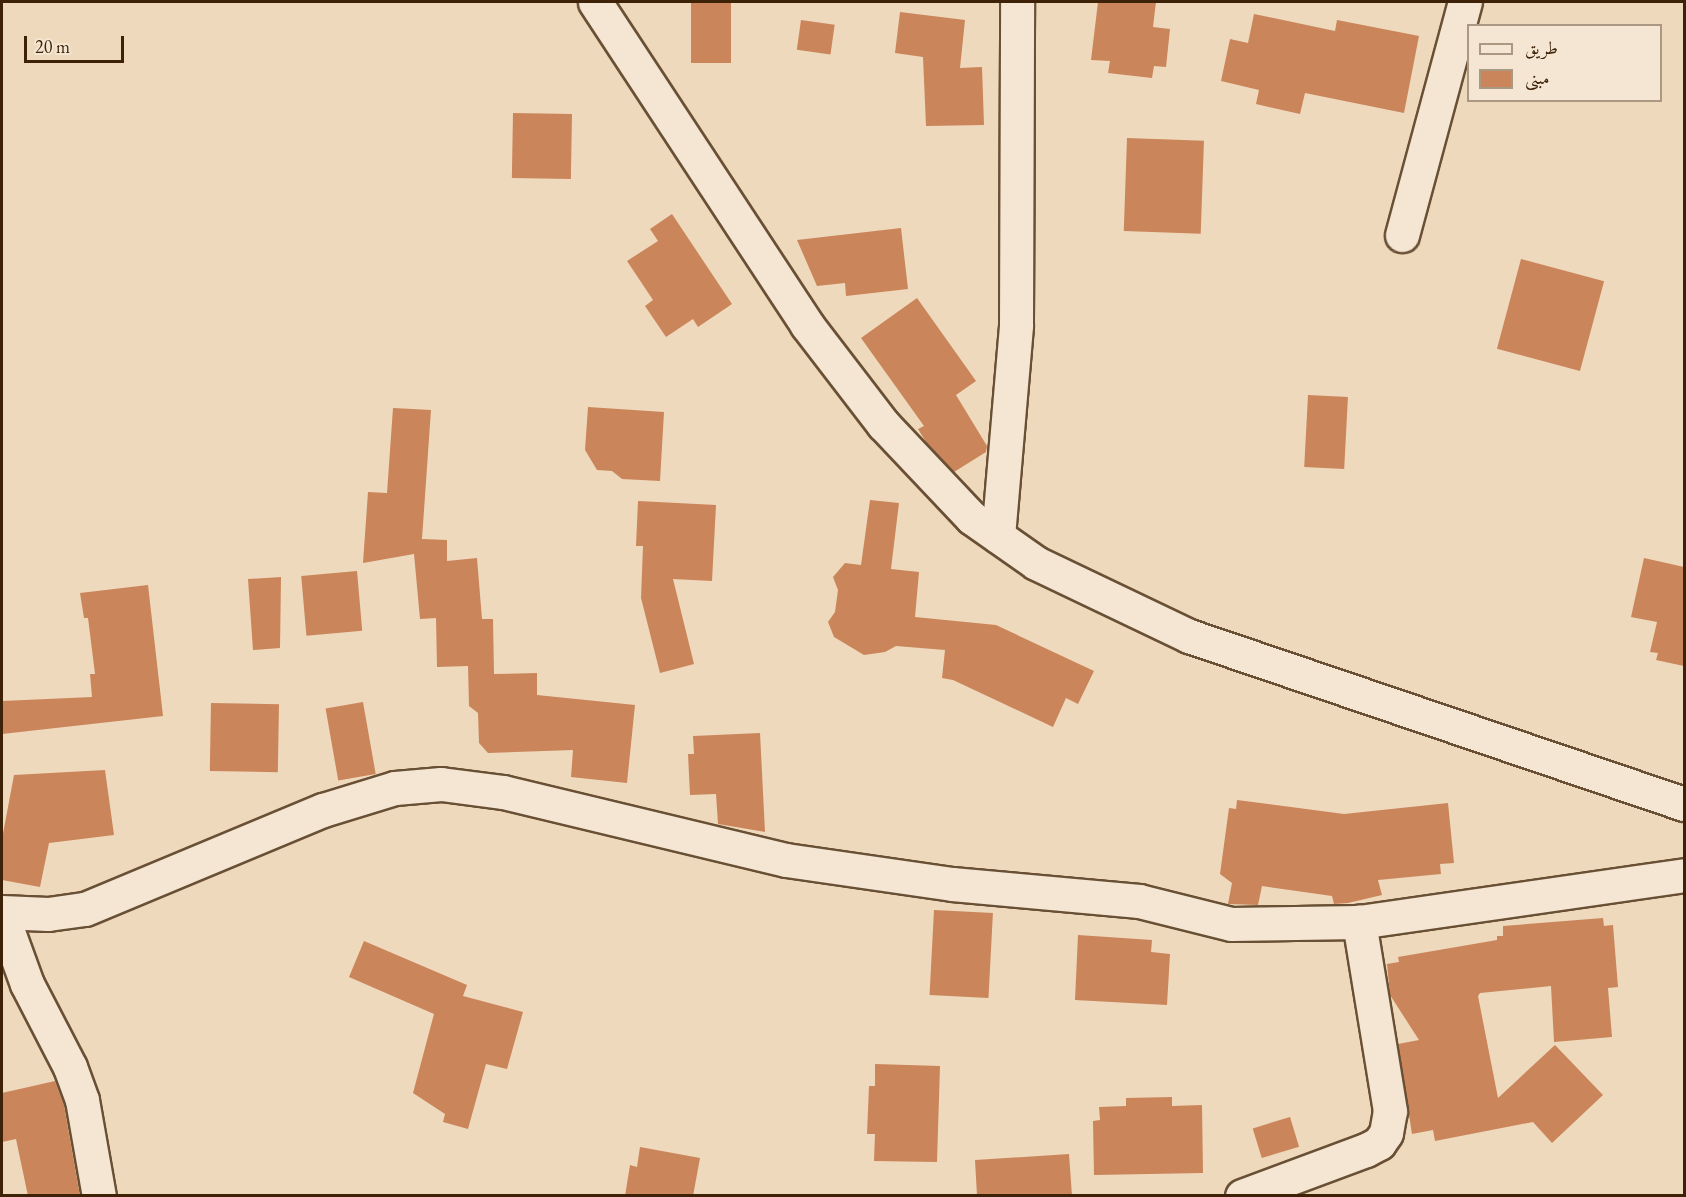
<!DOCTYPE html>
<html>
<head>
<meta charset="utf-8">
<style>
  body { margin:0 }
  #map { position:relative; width:1686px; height:1197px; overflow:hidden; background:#eed9bc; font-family:"EB Garamond",Amiri,serif }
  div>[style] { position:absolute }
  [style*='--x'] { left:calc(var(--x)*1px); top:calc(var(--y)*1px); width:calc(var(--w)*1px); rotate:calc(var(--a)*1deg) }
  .building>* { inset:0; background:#ca855b; transform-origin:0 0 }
  .roads { filter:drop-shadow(2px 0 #695035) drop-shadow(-2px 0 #695035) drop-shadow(0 2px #695035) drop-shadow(0 -2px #695035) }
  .street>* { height:33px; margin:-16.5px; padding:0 16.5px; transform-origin:16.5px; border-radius:16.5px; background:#f4e6d3 }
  span { translate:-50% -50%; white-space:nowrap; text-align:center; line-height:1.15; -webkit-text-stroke:4.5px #f4e6d3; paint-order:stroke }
  .frame { position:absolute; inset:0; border:3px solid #3d2208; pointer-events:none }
  .legend { position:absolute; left:1467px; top:24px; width:195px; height:78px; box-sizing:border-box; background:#f4e6d3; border:2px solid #ab9882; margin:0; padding:8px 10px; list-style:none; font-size:18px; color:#3d2208 }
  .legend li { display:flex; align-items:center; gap:12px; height:30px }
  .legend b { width:30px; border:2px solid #ab9882 }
  .scale { position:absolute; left:24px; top:36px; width:100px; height:27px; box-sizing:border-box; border:3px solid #3d2208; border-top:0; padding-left:8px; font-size:18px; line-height:21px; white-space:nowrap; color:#3d2208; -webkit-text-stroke:4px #f4e6d3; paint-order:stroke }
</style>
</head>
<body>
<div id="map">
  <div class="building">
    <div style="left:691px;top:2px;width:40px;height:61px"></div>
    <div style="clip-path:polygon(1098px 2px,1156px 2px,1153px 27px,1170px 29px,1166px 67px,1154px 66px,1152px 78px,1108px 73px,1110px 61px,1091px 60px)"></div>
    <div style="clip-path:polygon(900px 12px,965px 20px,960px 68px,982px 67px,984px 125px,926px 126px,923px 57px,895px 53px)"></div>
    <div style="clip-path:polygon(1254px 14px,1335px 31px,1337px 20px,1419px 36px,1404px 113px,1305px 93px,1300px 114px,1256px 104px,1259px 90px,1221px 81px,1230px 39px,1248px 43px)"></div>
    <div style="left:801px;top:20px;width:34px;height:30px;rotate:8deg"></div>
    <div style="left:513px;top:113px;width:59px;height:65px;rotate:1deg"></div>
    <div style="left:1127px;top:138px;width:77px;height:93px;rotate:2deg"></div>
    <div style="clip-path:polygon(672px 214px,732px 304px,698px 327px,693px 319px,666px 337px,645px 306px,653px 300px,627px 261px,658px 241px,650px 229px)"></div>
    <div style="clip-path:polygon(901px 228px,908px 289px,846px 296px,845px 283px,817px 286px,797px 240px)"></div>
    <div style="left:1521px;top:259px;width:86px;height:93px;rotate:15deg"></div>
    <div style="clip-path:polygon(917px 298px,976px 381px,956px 395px,987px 446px,986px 452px,954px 472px,926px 442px,918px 429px,924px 426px,861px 338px)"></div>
    <div style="left:1308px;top:395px;width:40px;height:72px;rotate:3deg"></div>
    <div style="clip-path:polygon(588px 407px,664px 412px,660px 481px,622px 479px,612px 471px,597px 470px,585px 450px)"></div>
    <div style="clip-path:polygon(393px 408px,431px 410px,422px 539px,447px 540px,447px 561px,477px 558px,482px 619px,493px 619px,494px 674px,537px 673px,537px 695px,635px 705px,627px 783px,571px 777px,573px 750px,488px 753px,479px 743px,478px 713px,469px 706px,468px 666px,437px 667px,436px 618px,420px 619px,414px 554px,363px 563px,368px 492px,387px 493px)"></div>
    <div style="clip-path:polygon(870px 500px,899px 503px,891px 569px,919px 572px,915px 617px,996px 625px,1094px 671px,1078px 704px,1066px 698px,1053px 727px,953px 680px,942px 678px,945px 650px,896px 646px,885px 652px,864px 655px,834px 637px,828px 622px,835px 612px,838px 590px,833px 577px,845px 563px,861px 565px)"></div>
    <div style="clip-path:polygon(638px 501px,716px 505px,712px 581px,673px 579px,694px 664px,660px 673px,641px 598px,643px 546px,636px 546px)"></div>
    <div style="clip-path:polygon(1644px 558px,1684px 567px,1684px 666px,1656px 660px,1658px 653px,1650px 652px,1657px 622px,1631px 617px)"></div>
    <div style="left:357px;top:571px;width:60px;height:56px;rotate:85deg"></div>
    <div style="clip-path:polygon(281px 577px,280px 648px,253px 650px,248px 579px)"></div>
    <div style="clip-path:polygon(148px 585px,163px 716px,2px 734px,2px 701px,92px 697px,90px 674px,95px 674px,88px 618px,84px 618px,80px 593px)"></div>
    <div style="left:363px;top:702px;width:73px;height:38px;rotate:80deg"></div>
    <div style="left:211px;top:703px;width:68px;height:68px;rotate:1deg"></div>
    <div style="clip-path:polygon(760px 733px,765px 832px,718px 824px,716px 794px,690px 795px,688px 754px,694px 754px,693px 736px)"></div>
    <div style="clip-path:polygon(105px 770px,114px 835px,49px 843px,40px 887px,2px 880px,2px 839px,14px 775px)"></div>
    <div style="clip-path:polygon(1237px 800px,1344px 814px,1448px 803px,1454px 863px,1440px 864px,1441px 874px,1378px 880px,1382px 895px,1348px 903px,1334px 904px,1332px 896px,1262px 886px,1258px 905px,1228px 904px,1232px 883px,1220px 874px,1229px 808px,1236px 809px)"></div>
    <div style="left:934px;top:910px;width:59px;height:85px;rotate:3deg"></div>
    <div style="clip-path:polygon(1603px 918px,1604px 926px,1613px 925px,1618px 987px,1608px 988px,1612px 1037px,1554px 1042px,1551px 986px,1480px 993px,1478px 996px,1498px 1098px,1555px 1045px,1603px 1095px,1552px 1143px,1533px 1122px,1435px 1141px,1433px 1130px,1412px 1134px,1398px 1044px,1419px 1040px,1390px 995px,1387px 964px,1399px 962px,1398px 957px,1497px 940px,1497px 936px,1503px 936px,1503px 926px)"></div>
    <div style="clip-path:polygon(1078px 935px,1152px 940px,1151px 952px,1170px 954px,1167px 1005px,1075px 1000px)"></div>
    <div style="clip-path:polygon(364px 941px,467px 985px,463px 996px,523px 1012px,507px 1069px,486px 1064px,468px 1129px,443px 1122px,445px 1114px,413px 1093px,434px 1014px,349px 977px)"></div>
    <div style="clip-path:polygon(875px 1064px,940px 1066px,937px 1162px,874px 1161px,875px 1134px,867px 1134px,869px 1086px,875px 1086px)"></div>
    <div style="clip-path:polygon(55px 1081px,64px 1105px,80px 1196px,28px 1196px,16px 1139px,2px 1142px,2px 1093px)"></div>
    <div style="clip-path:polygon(1172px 1097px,1172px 1106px,1202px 1105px,1203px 1173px,1094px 1175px,1093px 1121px,1100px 1120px,1099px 1107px,1126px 1106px,1126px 1098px)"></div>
    <div style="left:1290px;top:1117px;width:31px;height:39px;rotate:73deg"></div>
    <div style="clip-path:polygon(640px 1147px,700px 1158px,693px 1196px,625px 1196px,630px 1165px,637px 1167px)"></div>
    <div style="clip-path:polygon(1069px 1154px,1072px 1196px,977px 1196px,975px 1160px)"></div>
  </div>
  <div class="roads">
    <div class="street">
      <div style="--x:595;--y:2;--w:386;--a:56.7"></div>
      <div style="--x:807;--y:325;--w:125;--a:52.5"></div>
      <div style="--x:883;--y:424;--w:129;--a:46.6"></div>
      <div style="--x:972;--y:518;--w:78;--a:35.1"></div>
      <div style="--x:1036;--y:563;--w:170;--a:25.5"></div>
      <div style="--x:1189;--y:636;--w:523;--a:18.75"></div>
      <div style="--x:1402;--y:235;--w:241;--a:-74.9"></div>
      <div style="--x:998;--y:536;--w:212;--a:-85.1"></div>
      <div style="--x:1016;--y:325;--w:323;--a:-89.8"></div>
      <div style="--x:2;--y:912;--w:46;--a:2.5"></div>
      <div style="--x:48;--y:914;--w:37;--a:-8"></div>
      <div style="--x:85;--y:909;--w:258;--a:-22.6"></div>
      <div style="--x:323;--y:810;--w:75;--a:-17"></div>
      <div style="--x:395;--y:788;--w:46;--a:-5"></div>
      <div style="--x:441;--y:784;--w:63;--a:7.4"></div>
      <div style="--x:503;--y:792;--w:291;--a:13.5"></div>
      <div style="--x:786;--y:860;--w:168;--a:8.2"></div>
      <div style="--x:952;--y:884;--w:188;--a:5.2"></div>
      <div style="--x:1139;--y:901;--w:95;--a:14"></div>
      <div style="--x:1231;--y:924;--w:128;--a:-0.9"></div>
      <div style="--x:1359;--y:922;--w:328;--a:-8.2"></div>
      <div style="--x:2;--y:915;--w:73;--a:70.1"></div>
      <div style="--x:27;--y:984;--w:93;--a:62.6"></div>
      <div style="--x:70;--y:1067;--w:35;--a:70"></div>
      <div style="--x:82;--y:1100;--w:97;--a:80"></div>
      <div style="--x:1242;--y:1196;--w:132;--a:-20.4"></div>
      <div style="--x:1366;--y:1150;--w:15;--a:-28"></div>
      <div style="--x:1379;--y:1143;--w:12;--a:-55"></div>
      <div style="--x:1386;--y:1133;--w:22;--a:-80"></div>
      <div style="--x:1390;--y:1111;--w:192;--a:-99.3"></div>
    </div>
  </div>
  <div class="frame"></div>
  <ul class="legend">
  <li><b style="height:8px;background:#f4e6d3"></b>طريق</li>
  <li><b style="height:16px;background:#ca855b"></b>مبنى</li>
  </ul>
  <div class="scale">20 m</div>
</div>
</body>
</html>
